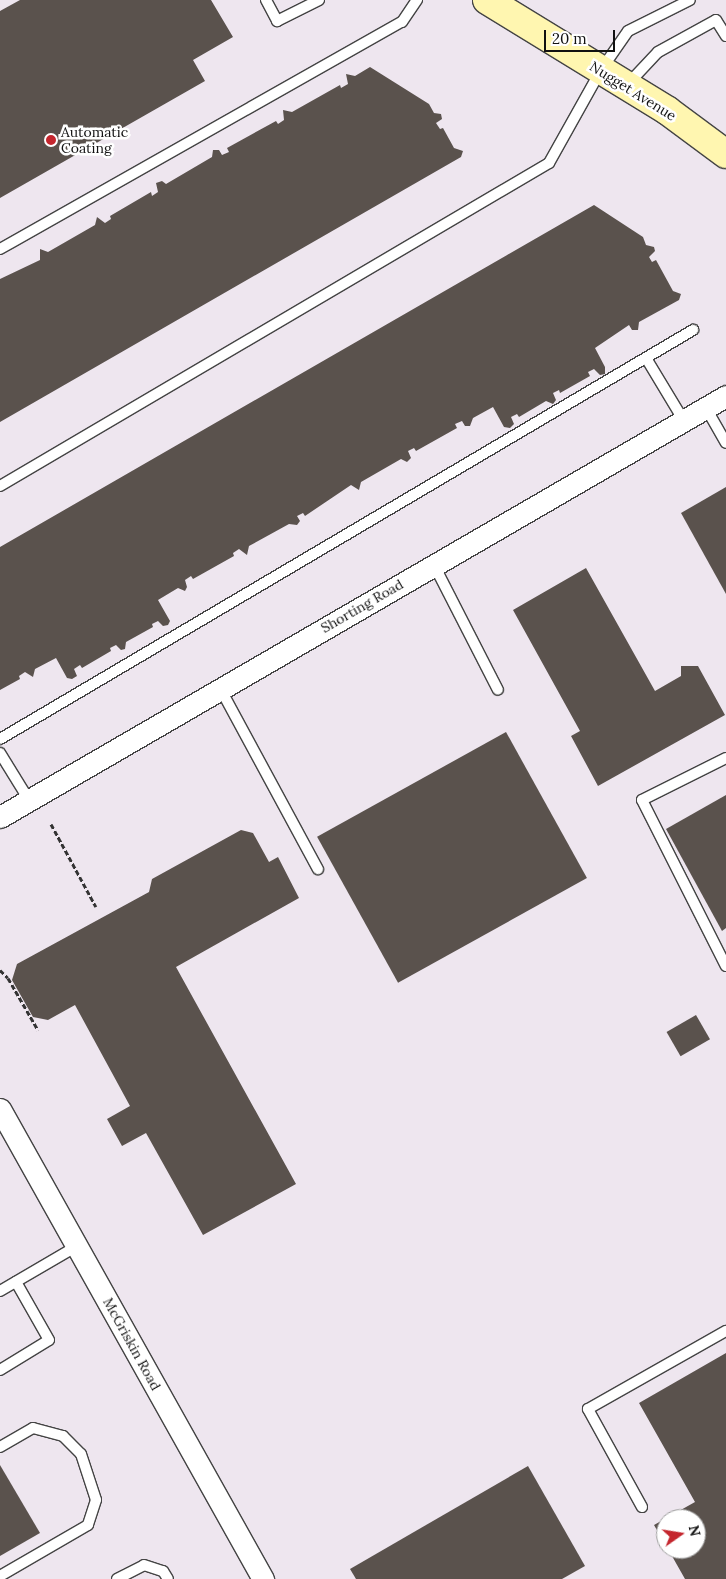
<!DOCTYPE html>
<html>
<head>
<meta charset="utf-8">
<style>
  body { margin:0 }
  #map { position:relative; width:726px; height:1579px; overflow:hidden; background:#fffdf5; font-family:Lora,serif }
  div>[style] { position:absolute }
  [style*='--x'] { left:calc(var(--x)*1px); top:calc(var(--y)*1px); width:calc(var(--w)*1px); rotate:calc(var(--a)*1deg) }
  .industrial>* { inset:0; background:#eee6ef }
  .building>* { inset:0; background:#5a524d; transform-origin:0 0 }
  .path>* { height:3px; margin-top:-1.5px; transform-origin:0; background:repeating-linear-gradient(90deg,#333 0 5px,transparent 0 7.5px) }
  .roads { filter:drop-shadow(1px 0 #444) drop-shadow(-1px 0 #444) drop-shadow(0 1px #444) drop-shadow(0 -1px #444) }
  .lane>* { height:10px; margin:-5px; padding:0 5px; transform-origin:5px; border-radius:5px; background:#fff }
  .street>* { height:21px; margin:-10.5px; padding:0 10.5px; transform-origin:10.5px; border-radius:10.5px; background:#fff }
  .secondary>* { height:28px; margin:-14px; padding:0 14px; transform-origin:14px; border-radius:14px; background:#fff6b0 }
  .dots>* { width:14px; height:14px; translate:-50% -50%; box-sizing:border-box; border:2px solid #fff; border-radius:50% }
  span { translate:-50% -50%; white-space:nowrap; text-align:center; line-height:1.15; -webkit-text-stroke:5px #fff; paint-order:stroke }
  .street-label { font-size:14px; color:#111 }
  .poi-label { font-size:14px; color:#111 }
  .left { translate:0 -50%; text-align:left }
  .north { position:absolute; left:656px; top:1509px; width:50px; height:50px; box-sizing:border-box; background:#fff; border:1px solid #a0a0a0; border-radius:50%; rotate:77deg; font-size:14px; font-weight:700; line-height:20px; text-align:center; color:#111 }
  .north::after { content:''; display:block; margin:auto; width:18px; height:22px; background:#c4262e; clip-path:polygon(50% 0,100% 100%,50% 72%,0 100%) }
  .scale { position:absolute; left:544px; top:30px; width:71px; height:22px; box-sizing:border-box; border:2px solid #111; border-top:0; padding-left:6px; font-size:15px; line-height:18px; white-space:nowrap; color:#111; -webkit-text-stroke:4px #fff; paint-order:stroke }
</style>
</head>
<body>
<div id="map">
  <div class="industrial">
    <div style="clip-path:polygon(evenodd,0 0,726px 0,726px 1579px,0 1579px,0 0,666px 1519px,696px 1519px,696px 1549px,666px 1549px,666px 1519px)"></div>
  </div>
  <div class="building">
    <div style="clip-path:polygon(20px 0,211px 0,233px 37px,193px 60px,205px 81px,0 198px,0 11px)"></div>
    <div style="clip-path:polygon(370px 67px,429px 104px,434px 113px,441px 114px,442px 119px,436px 123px,440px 129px,443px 128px,454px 148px,463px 151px,461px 157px,0 422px,0 279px,40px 260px,40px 249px,48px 252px,95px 225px,97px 217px,105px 223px,111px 219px,110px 216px,151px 192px,152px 196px,158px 192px,156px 183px,162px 181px,166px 184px,212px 157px,213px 150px,219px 150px,222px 155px,229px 152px,227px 148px,276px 121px,278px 124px,284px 120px,283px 110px,292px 112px,340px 85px,341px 88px,348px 84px,346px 74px,355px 76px)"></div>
    <div style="clip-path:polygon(594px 205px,643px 237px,646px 245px,654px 247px,655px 251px,649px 257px,652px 262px,656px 260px,673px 291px,681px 294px,679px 300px,639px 322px,638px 330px,632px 330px,629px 325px,595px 348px,605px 367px,605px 374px,600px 375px,594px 369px,588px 372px,590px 376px,560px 393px,559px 390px,553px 393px,556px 400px,553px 404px,546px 401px,519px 417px,517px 414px,511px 417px,514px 424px,510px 428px,504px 427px,493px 407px,473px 418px,470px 426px,465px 426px,462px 421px,455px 424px,457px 428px,416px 451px,414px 448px,408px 451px,411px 458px,407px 462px,401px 459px,361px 482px,359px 490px,351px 485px,305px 516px,303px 513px,297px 516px,300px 521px,297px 525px,289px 524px,249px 546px,247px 555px,239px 549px,233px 553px,234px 556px,193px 579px,191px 576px,185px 580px,187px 587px,185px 591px,178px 588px,158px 600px,170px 621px,168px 625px,163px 626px,158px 621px,152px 624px,153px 627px,126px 642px,125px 649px,121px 650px,116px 645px,110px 648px,111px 651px,82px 668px,80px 665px,74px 669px,77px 676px,72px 679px,67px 678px,56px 658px,35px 669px,33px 677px,25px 672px,19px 676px,20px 679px,0 690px,0 547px)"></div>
    <div style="clip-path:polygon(726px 487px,726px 594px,681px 513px)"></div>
    <div style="clip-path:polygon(586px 568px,655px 691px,681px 676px,681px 666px,698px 666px,725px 715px,598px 786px,571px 736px,580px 731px,513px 610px)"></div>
    <div style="left:506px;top:732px;width:167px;height:216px;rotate:61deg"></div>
    <div style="clip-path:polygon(726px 795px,726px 928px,722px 931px,666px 829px)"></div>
    <div style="clip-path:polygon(241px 830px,253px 833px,269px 862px,278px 857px,299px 898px,176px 967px,296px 1184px,203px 1235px,146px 1133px,122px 1146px,107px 1119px,130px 1106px,75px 1005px,48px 1020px,33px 1017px,12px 980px,17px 964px,149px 892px,152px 879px)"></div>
    <div style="left:696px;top:1015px;width:28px;height:34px;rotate:60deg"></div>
    <div style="clip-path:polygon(726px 1353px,726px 1579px,685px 1579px,668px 1549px,696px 1549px,696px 1519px,666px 1519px,666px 1546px,654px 1525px,695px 1502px,639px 1403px)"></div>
    <div style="clip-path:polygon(0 1465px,40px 1533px,0 1556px)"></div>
    <div style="clip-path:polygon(528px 1466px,585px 1566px,562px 1579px,356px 1579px,350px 1569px)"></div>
  </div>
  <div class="path">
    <div style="--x:51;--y:824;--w:94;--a:61.5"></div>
    <div style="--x:0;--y:970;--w:11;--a:45"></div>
    <div style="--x:8;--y:978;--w:60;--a:60"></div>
  </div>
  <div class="roads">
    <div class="lane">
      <div style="--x:266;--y:0;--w:24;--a:62"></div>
      <div style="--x:277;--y:21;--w:47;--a:-26.6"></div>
      <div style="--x:627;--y:85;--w:45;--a:-46.8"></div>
      <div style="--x:658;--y:52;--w:66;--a:-28.9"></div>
      <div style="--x:716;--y:20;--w:19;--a:58"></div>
      <div style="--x:0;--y:249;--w:462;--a:-29.5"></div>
      <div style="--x:402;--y:22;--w:27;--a:-56"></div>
      <div style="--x:646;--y:358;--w:74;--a:58.9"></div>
      <div style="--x:706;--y:408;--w:40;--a:60.3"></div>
      <div style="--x:0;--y:486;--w:637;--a:-30.47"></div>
      <div style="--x:549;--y:163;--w:107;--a:-60.8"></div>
      <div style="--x:601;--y:70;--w:47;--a:-55.3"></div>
      <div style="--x:628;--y:31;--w:69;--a:-26.6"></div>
      <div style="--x:434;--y:565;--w:140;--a:62.9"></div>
      <div style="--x:220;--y:688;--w:206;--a:61.6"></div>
      <div style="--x:0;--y:739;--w:805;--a:-30.55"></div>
      <div style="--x:0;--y:753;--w:55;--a:58.3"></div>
      <div style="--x:726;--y:758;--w:94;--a:153.4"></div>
      <div style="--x:642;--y:800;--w:186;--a:63.2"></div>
      <div style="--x:0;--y:1291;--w:89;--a:-30.3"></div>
      <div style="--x:0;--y:1370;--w:57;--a:-31.5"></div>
      <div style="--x:49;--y:1340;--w:67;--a:-119.6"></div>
      <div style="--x:0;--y:1447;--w:38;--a:-30"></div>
      <div style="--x:33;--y:1428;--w:31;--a:15"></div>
      <div style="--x:63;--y:1436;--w:25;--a:45"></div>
      <div style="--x:81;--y:1454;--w:48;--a:71.9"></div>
      <div style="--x:96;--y:1500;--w:26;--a:108"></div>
      <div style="--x:88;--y:1525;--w:102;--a:149.9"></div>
      <div style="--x:642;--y:1507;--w:112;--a:-118.9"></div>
      <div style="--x:588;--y:1409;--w:159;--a:-29.5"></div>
      <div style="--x:117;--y:1579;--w:30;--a:-27"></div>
      <div style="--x:144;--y:1565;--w:20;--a:18"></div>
      <div style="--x:163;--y:1571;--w:9;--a:58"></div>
    </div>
    <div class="street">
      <div style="--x:0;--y:817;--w:839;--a:-30.11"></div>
      <div style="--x:0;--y:1109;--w:539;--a:60.77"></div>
    </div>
    <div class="secondary">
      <div style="--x:487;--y:0;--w:212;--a:31.5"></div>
      <div style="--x:668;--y:111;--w:72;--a:36.6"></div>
    </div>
  </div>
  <div class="dots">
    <div style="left:51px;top:140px;background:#c4262e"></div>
  </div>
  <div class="street-label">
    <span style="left:633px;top:91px;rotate:32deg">Nugget Avenue</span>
    <span style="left:362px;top:606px;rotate:-30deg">Shorting Road</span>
    <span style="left:132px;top:1344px;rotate:61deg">McGriskin Road</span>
  </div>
  <div class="poi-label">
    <span class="left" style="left:61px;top:140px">Automatic<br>Coating</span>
  </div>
  <div class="north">N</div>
  <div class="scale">20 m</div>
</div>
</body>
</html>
